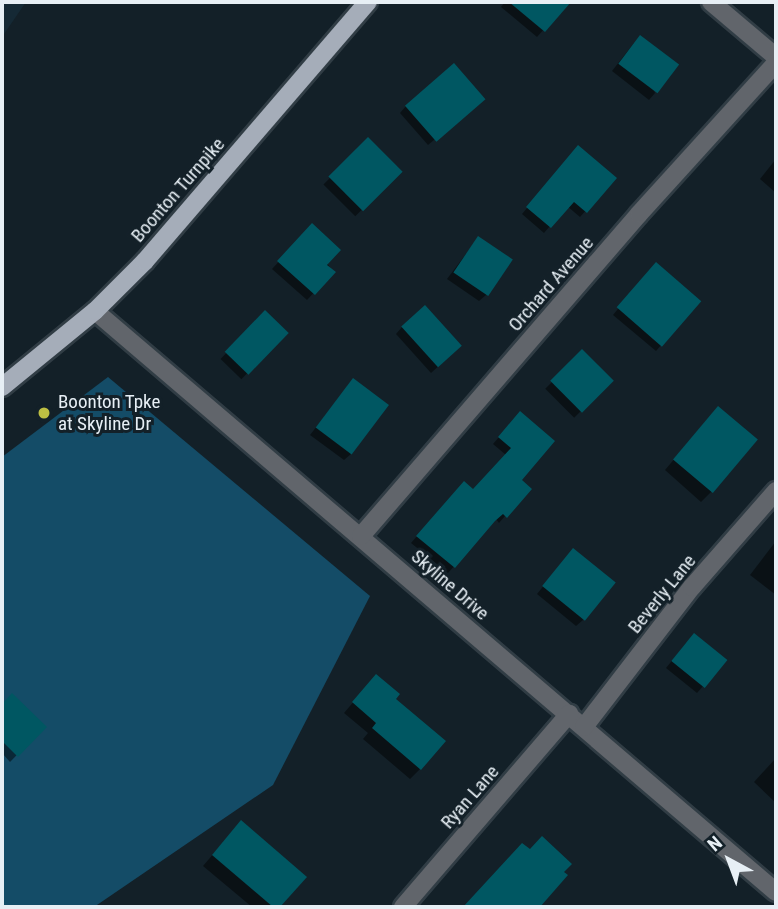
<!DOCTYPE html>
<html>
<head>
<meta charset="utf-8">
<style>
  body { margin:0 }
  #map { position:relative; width:778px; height:909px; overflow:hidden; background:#132028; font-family:"Roboto Condensed",sans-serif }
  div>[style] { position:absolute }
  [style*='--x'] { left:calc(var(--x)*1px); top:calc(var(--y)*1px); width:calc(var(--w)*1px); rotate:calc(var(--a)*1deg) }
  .built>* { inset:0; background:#152935 }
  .forest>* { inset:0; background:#144c67 }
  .shadow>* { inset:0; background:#0007; transform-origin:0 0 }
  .building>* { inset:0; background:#005762; transform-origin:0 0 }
  .roads { filter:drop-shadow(2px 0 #313d45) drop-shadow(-2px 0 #313d45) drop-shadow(0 2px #313d45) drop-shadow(0 -2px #313d45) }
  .minor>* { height:18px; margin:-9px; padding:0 9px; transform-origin:9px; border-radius:9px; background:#61656b }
  .primary>* { height:18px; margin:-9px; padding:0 9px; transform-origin:9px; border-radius:9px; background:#a5adb9 }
  .dots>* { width:19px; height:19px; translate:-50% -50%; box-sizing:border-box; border:4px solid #132028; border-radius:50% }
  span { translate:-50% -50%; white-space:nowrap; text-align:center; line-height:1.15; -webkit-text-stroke:6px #132028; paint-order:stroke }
  .street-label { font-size:19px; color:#e7eff5 }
  .poi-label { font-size:19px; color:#e7eff5 }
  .left { translate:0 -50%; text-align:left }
  .frame { position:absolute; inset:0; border:4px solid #e7eff5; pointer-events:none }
  .north { position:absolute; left:694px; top:825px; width:70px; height:70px; -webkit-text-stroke:5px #132028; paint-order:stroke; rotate:319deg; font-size:19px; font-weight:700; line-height:28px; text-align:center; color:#e7eff5 }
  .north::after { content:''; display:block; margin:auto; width:24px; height:32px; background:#e7eff5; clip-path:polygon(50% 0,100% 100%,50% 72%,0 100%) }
</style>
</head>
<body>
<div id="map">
  <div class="built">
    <div style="clip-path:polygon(2px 2px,26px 2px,2px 37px)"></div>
  </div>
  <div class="forest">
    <div style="clip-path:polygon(108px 377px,370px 596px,273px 785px,94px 907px,2px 907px,2px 457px)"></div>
  </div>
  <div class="shadow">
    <div style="clip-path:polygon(505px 2px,568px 2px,537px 37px,501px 7px)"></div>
    <div style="clip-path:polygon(634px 43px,655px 93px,649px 100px,612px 71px)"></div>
    <div style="clip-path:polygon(476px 105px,428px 145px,400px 113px,406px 106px)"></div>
    <div style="left:368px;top:140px;width:45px;height:63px;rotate:45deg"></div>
    <div style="clip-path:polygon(573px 153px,614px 179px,580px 217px,567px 206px,544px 233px,522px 214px)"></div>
    <div style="clip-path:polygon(776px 159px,776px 193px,760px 179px)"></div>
    <div style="clip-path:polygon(306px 232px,333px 272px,307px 300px,272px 269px)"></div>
    <div style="clip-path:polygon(478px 238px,486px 295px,479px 301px,447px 279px)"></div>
    <div style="clip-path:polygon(649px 271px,699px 301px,656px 351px,613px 315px)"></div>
    <div style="left:265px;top:313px;width:29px;height:64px;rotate:44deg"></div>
    <div style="clip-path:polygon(402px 327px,454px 352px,431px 373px,396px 334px)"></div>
    <div style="left:582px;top:352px;width:41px;height:52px;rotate:45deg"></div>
    <div style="clip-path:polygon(353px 380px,351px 454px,344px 460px,310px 435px)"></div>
    <div style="clip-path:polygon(709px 418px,711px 492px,701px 502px,665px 470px)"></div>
    <div style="clip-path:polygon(514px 420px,520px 480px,505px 516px,499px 523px,496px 519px,448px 573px,411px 543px,457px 490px,473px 492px,506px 455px,493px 444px)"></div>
    <div style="clip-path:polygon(776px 541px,776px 595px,750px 575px)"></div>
    <div style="clip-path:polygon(567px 557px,583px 620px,576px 626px,537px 594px)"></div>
    <div style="clip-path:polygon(687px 642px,725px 661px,697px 693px,666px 668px)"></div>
    <div style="clip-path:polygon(367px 686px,393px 699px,420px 769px,410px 779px,363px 739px,368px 733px,344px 713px)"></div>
    <div style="clip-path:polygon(12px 696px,44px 727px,10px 762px,2px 753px,2px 706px)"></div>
    <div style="clip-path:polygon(776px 758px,776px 803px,754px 782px)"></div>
    <div style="clip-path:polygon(232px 832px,304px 877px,278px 907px,252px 907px,203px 866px)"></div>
  </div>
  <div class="building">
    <div style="clip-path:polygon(509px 2px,571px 2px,545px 32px)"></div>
    <div style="left:640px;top:35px;width:49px;height:36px;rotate:37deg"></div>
    <div style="left:454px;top:63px;width:48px;height:65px;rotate:49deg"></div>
    <div style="left:368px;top:137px;width:49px;height:56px;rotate:45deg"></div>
    <div style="clip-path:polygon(578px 145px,617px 178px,587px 213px,574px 202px,551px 228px,526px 207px)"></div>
    <div style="clip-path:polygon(312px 223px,341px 250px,327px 265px,336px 272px,315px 295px,277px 261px)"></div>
    <div style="left:478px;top:236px;width:42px;height:44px;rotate:34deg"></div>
    <div style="left:656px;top:262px;width:60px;height:60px;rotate:41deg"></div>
    <div style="left:425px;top:305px;width:55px;height:32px;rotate:48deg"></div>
    <div style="left:265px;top:310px;width:33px;height:58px;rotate:44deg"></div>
    <div style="left:582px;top:349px;width:45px;height:45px;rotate:45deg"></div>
    <div style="left:353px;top:378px;width:45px;height:62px;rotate:37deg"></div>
    <div style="left:718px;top:406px;width:52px;height:70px;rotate:40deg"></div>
    <div style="clip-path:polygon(520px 411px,555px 441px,522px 480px,532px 489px,507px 518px,503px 514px,495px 521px,455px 568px,416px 536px,464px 481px,473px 489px,511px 448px,498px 437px)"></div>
    <div style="left:573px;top:548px;width:55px;height:49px;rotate:39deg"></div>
    <div style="left:694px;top:633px;width:43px;height:36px;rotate:39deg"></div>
    <div style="clip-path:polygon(376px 674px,400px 694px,396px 699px,446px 741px,421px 770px,372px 728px,376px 723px,352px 702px)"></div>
    <div style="clip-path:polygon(12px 693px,47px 727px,18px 757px,2px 741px,2px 704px)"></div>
    <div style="clip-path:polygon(241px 820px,307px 877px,280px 907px,273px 907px,212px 855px)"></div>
    <div style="clip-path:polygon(542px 836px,572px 864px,564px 872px,568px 875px,540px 907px,463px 907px,522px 843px,530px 849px)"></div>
  </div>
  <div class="roads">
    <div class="minor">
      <div style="--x:711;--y:2;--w:85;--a:40.2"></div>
      <div style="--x:95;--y:311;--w:895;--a:40.47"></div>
      <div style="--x:361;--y:536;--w:425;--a:-49.2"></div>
      <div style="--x:639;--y:214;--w:204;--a:-47.8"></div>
      <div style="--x:584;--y:727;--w:177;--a:-52.4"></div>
      <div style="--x:692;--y:587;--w:128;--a:-48.8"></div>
      <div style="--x:403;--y:907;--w:255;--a:-49.3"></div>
    </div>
    <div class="primary">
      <div style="--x:2;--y:387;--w:120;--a:-39.3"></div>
      <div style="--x:95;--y:311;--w:71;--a:-45"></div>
      <div style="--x:145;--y:261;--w:342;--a:-49.3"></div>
    </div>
  </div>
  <div class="dots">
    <div style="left:44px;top:413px;background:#bdbf43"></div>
  </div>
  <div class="street-label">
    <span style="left:178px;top:190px;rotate:-49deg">Boonton Turnpike</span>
    <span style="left:551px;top:284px;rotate:-49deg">Orchard Avenue</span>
    <span style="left:450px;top:585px;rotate:41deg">Skyline Drive</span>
    <span style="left:662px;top:594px;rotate:-51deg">Beverly Lane</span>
    <span style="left:470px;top:797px;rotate:-49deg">Ryan Lane</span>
  </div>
  <div class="poi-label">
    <span class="left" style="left:58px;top:413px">Boonton Tpke<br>at Skyline Dr</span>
  </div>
  <div class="frame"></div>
  <div class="north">N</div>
</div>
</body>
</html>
